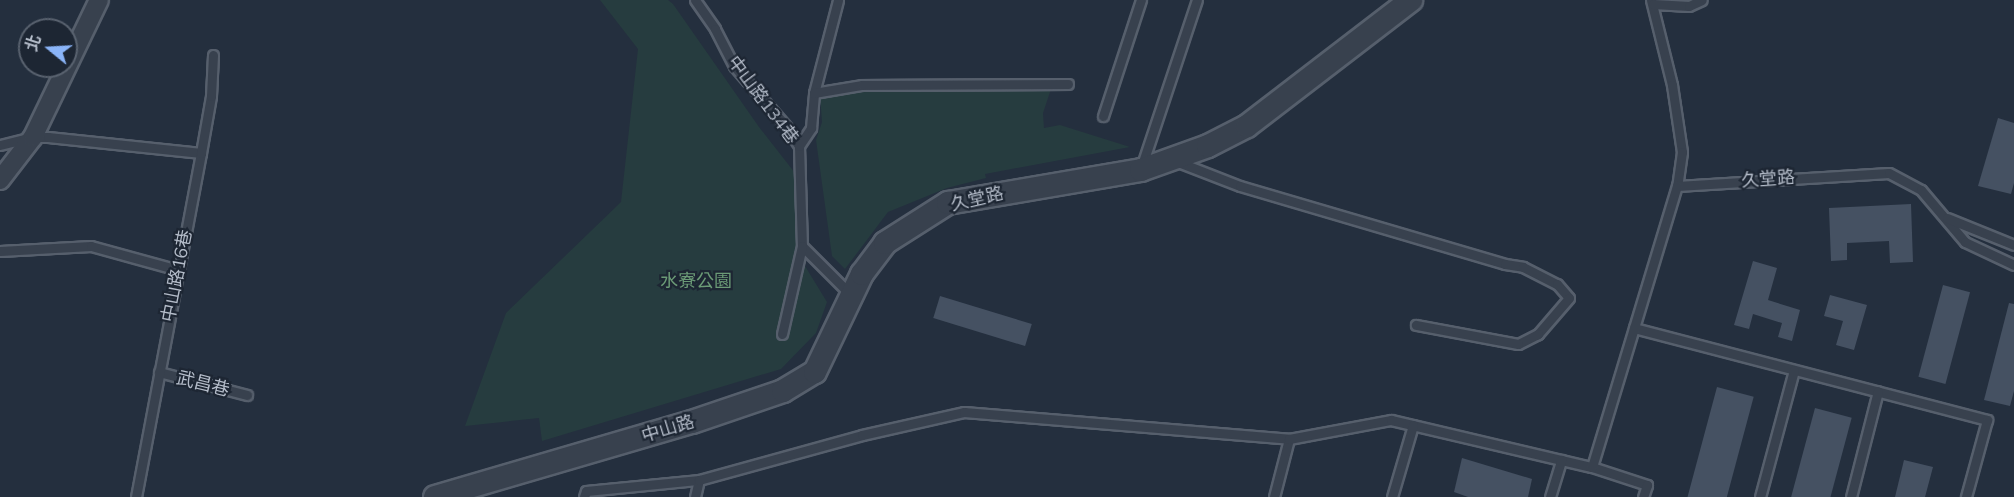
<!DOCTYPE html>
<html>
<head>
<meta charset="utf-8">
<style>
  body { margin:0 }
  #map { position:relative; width:2014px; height:497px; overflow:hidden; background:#242f3e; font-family:Mulish,"Noto Sans TC",sans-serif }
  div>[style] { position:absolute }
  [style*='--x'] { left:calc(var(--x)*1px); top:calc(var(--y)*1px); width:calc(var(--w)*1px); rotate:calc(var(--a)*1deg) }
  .green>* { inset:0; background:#263c3f }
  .building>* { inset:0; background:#455162; transform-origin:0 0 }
  .roads { filter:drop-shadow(2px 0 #565f6c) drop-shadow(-2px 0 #565f6c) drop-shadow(0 2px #565f6c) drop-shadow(0 -2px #565f6c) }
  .service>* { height:9px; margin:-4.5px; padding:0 4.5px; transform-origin:4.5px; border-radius:4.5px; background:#38414e }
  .minor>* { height:18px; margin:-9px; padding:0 9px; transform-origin:9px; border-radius:9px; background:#38414e }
  .tertiary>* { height:22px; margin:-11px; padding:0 11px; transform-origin:11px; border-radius:11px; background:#38414e }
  span { translate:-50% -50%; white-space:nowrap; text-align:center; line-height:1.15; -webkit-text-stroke:4.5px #1d2633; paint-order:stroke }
  .street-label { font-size:18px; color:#b4bcc9 }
  .park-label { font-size:18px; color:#6b9a76 }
  .north { position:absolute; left:18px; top:18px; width:60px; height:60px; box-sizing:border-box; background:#1d2633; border:2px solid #59626f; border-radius:50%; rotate:288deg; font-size:16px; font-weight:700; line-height:24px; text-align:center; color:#b4bcc9 }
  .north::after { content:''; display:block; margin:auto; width:21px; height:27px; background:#8ab4f8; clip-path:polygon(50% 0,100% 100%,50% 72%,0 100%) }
</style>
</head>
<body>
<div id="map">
  <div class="green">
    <div style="clip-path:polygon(600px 0,668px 0,673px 4px,759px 127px,795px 173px,805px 266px,827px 302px,816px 333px,781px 369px,542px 441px,539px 418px,465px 426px,506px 313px,621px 202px,638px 49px)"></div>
    <div style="clip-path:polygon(1052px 86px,1043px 113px,1044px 128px,1060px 125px,1130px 147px,985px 174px,986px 178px,947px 188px,888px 212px,845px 269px,832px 256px,816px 140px,822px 122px,820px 95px,867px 88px)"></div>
  </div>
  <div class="building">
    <div style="clip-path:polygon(1998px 118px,2014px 123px,2014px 183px,2011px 194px,1978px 186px)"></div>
    <div style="clip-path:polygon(1911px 204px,1913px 262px,1890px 263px,1889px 241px,1847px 243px,1847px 260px,1831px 261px,1829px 208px)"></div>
    <div style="clip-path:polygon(1753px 261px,1777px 268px,1768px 300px,1800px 310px,1792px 341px,1778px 337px,1782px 323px,1753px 314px,1749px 329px,1734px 325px)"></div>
    <div style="left:1943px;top:285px;width:28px;height:95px;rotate:15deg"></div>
    <div style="clip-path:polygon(1830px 295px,1867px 305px,1854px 350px,1836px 345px,1843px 321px,1824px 316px)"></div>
    <div style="left:940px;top:296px;width:96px;height:23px;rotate:17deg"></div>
    <div style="clip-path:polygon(2009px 303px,2014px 304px,2014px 391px,2010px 406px,1984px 400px)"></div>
    <div style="left:1717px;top:387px;width:38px;height:114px;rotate:15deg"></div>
    <div style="left:1815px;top:408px;width:38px;height:92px;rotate:15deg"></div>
    <div style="clip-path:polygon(1462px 458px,1532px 479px,1528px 497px,1468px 497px,1454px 492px)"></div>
    <div style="clip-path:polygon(1904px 460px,1933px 467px,1925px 497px,1895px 497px)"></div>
  </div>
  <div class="roads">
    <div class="service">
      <div style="--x:695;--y:0;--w:35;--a:55"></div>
      <div style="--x:715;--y:29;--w:42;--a:62.8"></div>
      <div style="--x:734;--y:66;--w:79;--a:49.1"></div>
      <div style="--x:786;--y:126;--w:24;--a:57"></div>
      <div style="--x:799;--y:146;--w:100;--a:88.3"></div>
      <div style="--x:802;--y:246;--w:69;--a:45"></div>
      <div style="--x:1651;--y:0;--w:88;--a:76.1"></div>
      <div style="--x:1672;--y:85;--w:68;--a:81.5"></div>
      <div style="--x:1682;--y:152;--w:34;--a:98"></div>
      <div style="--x:1677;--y:186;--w:212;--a:-3.5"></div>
      <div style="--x:1889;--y:173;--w:36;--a:28"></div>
      <div style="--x:1921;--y:190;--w:68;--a:49.8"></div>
      <div style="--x:1965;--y:242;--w:54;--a:25.1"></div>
      <div style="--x:1653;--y:4;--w:36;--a:3"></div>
      <div style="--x:1689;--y:6;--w:14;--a:-25"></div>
      <div style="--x:814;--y:93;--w:96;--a:-75.5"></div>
      <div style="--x:1103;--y:116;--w:122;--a:-71.9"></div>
      <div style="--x:0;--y:145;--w:34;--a:-14"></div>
      <div style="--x:33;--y:137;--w:15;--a:0"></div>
      <div style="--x:48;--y:137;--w:154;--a:6"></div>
      <div style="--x:799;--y:146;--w:22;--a:-56"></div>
      <div style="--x:811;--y:128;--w:35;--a:-85"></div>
      <div style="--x:814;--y:93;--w:49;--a:-9.5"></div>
      <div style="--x:862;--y:85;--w:206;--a:-0.3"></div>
      <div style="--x:1178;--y:162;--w:66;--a:21.2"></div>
      <div style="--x:1240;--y:186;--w:276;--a:16.4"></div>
      <div style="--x:1505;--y:264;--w:18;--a:9"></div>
      <div style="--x:1523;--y:267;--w:38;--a:27"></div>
      <div style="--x:1557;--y:284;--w:18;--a:49"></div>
      <div style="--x:1569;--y:298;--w:48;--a:130.7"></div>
      <div style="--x:1538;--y:334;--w:22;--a:153"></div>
      <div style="--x:1518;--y:344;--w:104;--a:-169.4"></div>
      <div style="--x:1141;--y:168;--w:177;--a:-71.6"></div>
      <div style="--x:1947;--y:218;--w:72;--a:21.9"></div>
      <div style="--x:0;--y:251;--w:91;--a:-3.1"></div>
      <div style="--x:91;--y:246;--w:90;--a:15.4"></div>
      <div style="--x:1634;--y:328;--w:365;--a:14.6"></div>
      <div style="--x:1987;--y:420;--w:80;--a:105.3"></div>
      <div style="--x:782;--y:334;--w:90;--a:-77.2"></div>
      <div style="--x:159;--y:372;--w:91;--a:14.6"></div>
      <div style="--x:1592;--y:467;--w:58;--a:18.1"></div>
      <div style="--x:1647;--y:485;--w:13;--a:108"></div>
      <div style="--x:136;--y:497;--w:350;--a:-79.3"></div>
      <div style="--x:201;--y:153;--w:58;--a:-80"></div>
      <div style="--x:211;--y:96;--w:41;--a:-87.2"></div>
      <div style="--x:584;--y:497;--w:6;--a:-72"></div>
      <div style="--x:586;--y:491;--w:114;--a:-5.6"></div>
      <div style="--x:695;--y:497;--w:17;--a:-77"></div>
      <div style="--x:699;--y:480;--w:169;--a:-15.4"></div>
      <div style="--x:862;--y:435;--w:105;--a:-12.7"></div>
      <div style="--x:964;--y:412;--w:326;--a:4.7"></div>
      <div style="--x:1274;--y:497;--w:60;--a:-75.5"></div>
      <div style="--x:1289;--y:439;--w:104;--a:-10.6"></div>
      <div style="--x:1391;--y:420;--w:206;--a:13.2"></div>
      <div style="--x:1592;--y:467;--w:294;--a:-73.2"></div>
      <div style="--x:1392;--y:497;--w:75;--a:-73.7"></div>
      <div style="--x:1550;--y:497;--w:39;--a:-73"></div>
      <div style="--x:1760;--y:497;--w:131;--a:-75"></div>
      <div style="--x:1851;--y:497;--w:109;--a:-75.7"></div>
    </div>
    <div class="minor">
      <div style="--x:0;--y:180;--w:54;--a:-52.5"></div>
      <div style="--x:33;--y:137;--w:152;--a:-64.3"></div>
    </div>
    <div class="tertiary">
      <div style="--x:435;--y:497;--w:268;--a:-16.3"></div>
      <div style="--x:692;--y:422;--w:96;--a:-18.8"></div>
      <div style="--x:783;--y:391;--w:37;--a:-31"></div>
      <div style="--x:815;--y:372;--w:109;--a:-64.4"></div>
      <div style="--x:862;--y:274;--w:39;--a:-53"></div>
      <div style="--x:885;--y:243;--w:75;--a:-32.4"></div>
      <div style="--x:948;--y:203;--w:196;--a:-9.7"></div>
      <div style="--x:1141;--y:170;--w:71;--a:-19.7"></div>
      <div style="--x:1208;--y:146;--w:44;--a:-27.1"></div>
      <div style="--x:1247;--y:126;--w:207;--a:-37.5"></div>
    </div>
  </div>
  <div class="street-label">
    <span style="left:763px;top:100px;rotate:53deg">中山路134巷</span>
    <span style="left:1768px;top:179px;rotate:-4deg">久堂路</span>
    <span style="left:977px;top:199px;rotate:-13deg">久堂路</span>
    <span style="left:177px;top:276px;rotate:-79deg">中山路16巷</span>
    <span style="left:203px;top:384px;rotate:14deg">武昌巷</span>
    <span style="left:668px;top:429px;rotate:-17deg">中山路</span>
  </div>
  <div class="park-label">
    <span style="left:696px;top:281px">水寮公園</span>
  </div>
  <div class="north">北</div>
</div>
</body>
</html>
